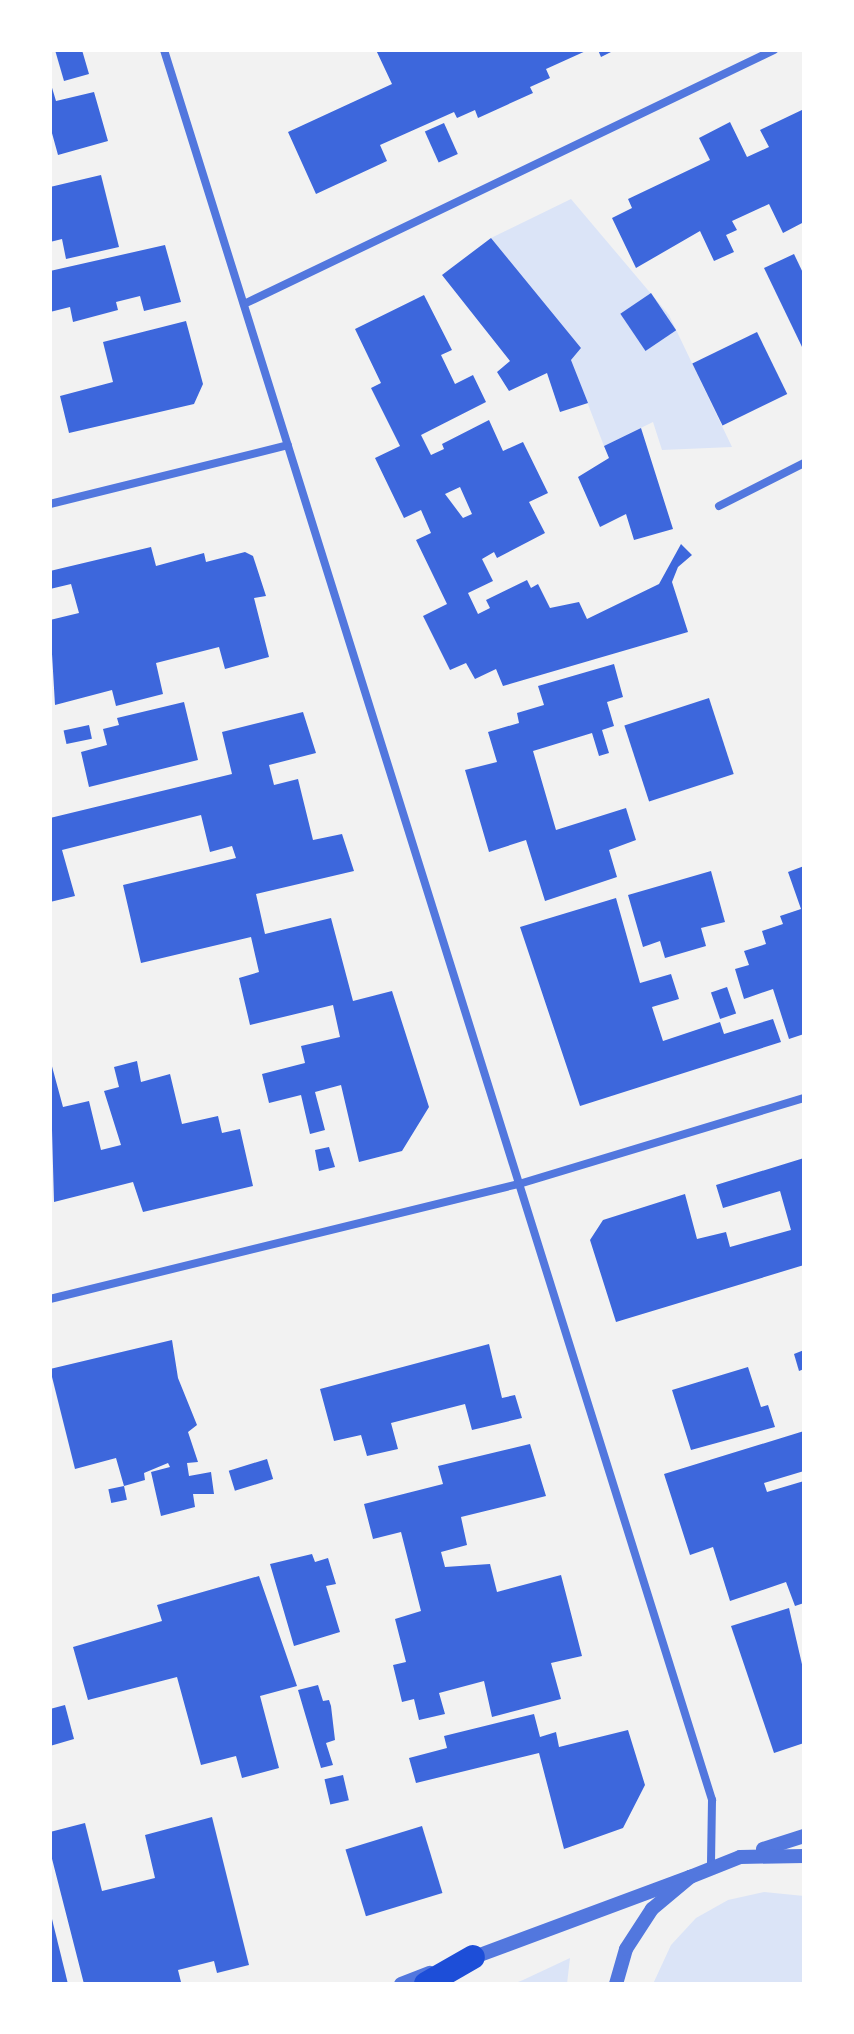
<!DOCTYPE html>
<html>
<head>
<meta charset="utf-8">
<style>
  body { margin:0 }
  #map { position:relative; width:854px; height:2034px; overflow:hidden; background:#f2f2f2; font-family:"Open Sans",sans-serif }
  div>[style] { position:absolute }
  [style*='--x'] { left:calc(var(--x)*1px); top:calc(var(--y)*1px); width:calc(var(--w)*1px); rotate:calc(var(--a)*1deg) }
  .green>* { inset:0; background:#dbe4f7 }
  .building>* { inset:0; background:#3d67dc; transform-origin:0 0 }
  .minor>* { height:8px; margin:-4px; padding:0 4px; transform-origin:4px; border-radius:4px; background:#5277de }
  .tertiary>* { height:14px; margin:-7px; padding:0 7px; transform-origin:7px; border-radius:7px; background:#5277de }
  .motorway>* { height:24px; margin:-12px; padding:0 12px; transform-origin:12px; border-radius:12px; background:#1d4ed8 }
  span { translate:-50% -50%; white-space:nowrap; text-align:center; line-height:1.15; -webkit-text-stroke:7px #fff; paint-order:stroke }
  .frame { position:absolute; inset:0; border:52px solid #fff; pointer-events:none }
</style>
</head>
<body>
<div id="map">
  <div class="green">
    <div style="clip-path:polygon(571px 199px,669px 315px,732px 447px,662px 450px,653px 422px,604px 446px,571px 360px,581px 348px,491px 238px)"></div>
    <div style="clip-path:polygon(764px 1892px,804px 1896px,804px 1984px,653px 1984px,671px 1945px,696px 1918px,728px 1900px)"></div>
    <div style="clip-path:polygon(570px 1958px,567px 1984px,513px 1984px,523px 1980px)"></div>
  </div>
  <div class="building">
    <div style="clip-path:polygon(55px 50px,82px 50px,89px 74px,64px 81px)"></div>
    <div style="clip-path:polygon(376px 50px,588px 50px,546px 69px,550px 78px,530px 87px,533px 93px,478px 118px,475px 110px,457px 118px,454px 112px,380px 145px,387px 161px,316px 194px,288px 132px,392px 84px)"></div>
    <div style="clip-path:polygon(598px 50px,615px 50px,601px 57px)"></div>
    <div style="clip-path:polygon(50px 81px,56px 101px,94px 92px,108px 141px,58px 155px,50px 126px)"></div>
    <div style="clip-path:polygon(804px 109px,804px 222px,783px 233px,769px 204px,732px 221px,737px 230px,726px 235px,734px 252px,714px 261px,700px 231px,636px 268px,612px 218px,632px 208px,628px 199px,710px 160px,699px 138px,730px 122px,747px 157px,769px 147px,760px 130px)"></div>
    <div style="left:444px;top:123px;width:34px;height:21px;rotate:66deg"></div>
    <div style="clip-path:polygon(101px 175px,119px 247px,66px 259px,62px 239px,50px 242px,50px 187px)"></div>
    <div style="clip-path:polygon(491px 238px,581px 348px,571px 360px,588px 403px,560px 412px,547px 373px,509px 391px,497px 372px,510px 361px,442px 275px)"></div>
    <div style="clip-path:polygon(165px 245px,181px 302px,144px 311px,140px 296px,116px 302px,118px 310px,73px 322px,70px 307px,50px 312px,50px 271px)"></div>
    <div style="clip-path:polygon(794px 254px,804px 275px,804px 351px,764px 268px)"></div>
    <div style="left:651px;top:293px;width:45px;height:37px;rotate:56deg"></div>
    <div style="clip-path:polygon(evenodd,424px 295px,452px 350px,441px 355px,455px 384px,473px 375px,486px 402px,421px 435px,431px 455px,444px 449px,442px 444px,489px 420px,503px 451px,523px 442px,548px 493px,529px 502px,545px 533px,497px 558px,494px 552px,482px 559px,493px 581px,468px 593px,478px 614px,490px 608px,486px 600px,527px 580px,531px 588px,538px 584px,550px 608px,579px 602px,587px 619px,659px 584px,681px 544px,692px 555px,678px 567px,672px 582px,688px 632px,503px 686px,496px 669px,475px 679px,466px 663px,450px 670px,423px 616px,447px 604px,416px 540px,431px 533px,421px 510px,404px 518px,375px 458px,400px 446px,371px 388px,381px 383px,355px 329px,424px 295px,460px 487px,472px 514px,463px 518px,445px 494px,460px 487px)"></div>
    <div style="clip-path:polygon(186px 321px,203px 384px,194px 404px,69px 433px,60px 396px,113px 382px,103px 342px)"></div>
    <div style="left:757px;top:332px;width:69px;height:72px;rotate:64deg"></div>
    <div style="clip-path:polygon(641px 428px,673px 529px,634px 540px,626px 514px,600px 527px,578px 477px,609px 458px,604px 446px)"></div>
    <div style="clip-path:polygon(151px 547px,156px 566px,204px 553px,206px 562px,245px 552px,253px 556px,266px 596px,254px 598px,269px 657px,225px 669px,219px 647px,156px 663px,163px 694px,116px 706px,112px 690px,55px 705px,50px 620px,79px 613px,71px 584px,50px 589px,50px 571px)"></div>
    <div style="clip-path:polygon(614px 664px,623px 697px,607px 702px,614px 726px,602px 730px,609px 753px,599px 756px,592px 733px,533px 751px,556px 830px,626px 808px,636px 840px,609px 850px,617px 877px,545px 901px,526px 840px,489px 852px,465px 770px,497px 762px,488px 732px,519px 723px,517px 713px,544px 705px,538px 686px)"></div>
    <div style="left:709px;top:698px;width:80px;height:89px;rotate:72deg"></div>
    <div style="clip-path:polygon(184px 702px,198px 760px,89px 787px,81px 752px,107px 745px,103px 729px,119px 725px,117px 718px)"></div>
    <div style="clip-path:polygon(303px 712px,316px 753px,269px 765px,274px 785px,298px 779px,313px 840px,342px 834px,354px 871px,256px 894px,265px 934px,331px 918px,353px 1001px,392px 991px,429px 1107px,402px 1151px,359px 1162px,341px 1085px,315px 1092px,325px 1130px,310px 1134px,301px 1095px,269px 1103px,262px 1074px,305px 1063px,301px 1046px,340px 1037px,333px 1005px,250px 1025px,239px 978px,259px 972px,251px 937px,141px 963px,123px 885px,236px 858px,232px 846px,210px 852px,201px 815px,62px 850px,75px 896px,50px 902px,50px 818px,232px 774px,222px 732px)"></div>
    <div style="left:89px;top:725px;width:14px;height:26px;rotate:78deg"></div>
    <div style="clip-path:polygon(804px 866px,804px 1034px,789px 1039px,773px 989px,744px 999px,735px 969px,749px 965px,744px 951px,766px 944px,762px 931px,783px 924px,780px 916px,801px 909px,788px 872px)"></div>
    <div style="clip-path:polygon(711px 871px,725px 922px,701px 928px,706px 946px,665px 958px,660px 941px,643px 947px,628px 895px)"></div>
    <div style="clip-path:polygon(616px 898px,640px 983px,671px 974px,679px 999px,652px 1007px,663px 1041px,720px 1022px,724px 1034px,773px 1019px,781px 1042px,580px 1106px,520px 927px)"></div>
    <div style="left:727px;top:987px;width:28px;height:17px;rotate:71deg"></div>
    <div style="clip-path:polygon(50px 1059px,63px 1107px,89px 1101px,101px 1150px,121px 1145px,104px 1091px,119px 1087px,114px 1067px,137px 1061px,141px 1082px,170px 1074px,182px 1124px,218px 1116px,222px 1133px,240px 1129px,253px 1186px,143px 1212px,133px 1182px,54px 1202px)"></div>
    <div style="clip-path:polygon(329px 1147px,335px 1167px,319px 1171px,315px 1150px)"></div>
    <div style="clip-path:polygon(804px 1158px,804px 1265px,616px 1322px,590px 1240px,603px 1220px,685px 1194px,697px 1239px,726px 1232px,730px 1247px,791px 1230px,780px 1191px,723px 1208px,716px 1185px)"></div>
    <div style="clip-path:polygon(172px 1340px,178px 1378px,197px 1425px,188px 1432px,198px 1462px,187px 1463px,189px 1476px,211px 1472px,214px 1494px,193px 1494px,195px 1507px,161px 1516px,151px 1472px,170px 1467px,168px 1463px,144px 1473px,145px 1480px,124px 1486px,116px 1458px,75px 1469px,50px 1369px)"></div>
    <div style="clip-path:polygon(489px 1344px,502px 1398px,515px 1395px,522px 1418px,472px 1430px,465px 1404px,391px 1423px,398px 1449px,367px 1456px,361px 1435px,334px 1441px,320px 1389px)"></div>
    <div style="clip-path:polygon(804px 1350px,804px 1369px,799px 1371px,794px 1354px)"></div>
    <div style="clip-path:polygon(748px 1367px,761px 1407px,768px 1405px,775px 1427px,691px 1450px,672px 1390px)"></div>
    <div style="clip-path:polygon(804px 1431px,804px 1471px,764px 1483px,767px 1492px,804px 1481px,804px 1603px,795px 1606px,786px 1582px,730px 1601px,713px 1547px,690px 1555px,664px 1474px)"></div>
    <div style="clip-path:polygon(530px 1444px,546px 1496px,461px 1517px,467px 1545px,441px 1552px,445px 1567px,490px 1564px,497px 1592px,561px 1575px,582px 1656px,551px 1663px,561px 1699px,492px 1717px,484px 1681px,439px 1693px,445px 1714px,419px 1720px,414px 1699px,402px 1702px,393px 1665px,406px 1662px,395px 1619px,421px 1611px,401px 1532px,373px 1539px,364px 1504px,443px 1484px,438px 1466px)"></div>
    <div style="left:267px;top:1459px;width:21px;height:40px;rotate:73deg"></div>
    <div style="left:124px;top:1486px;width:14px;height:16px;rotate:78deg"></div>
    <div style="clip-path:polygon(312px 1554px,315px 1562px,328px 1558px,336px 1584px,326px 1586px,340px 1632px,294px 1646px,270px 1564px)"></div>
    <div style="clip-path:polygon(259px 1576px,297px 1686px,260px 1696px,279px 1768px,242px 1778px,236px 1756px,201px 1765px,177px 1677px,88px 1700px,73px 1647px,162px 1621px,157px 1605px)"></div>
    <div style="clip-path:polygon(789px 1608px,804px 1673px,804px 1743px,774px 1753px,731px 1626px)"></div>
    <div style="clip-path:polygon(318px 1685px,323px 1701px,329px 1700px,331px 1706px,335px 1740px,326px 1743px,333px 1765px,321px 1768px,298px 1690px)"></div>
    <div style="clip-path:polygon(65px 1705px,74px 1739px,50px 1746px,50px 1709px)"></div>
    <div style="clip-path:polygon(534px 1714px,540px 1737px,556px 1732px,559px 1747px,628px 1730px,645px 1785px,623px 1828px,564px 1849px,539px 1753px,416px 1783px,409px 1758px,447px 1748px,444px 1736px)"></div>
    <div style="left:343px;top:1775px;width:26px;height:19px;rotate:77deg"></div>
    <div style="clip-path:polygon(212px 1817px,249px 1965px,217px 1973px,214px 1961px,178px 1970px,181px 1982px,172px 1984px,84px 1984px,50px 1851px,50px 1832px,85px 1823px,102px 1891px,155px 1878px,145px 1835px)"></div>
    <div style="left:422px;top:1826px;width:70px;height:80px;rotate:73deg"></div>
    <div style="clip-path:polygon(50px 1915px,51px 1915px,68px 1984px,50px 1984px)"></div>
  </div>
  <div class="minor">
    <div style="--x:164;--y:50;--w:1834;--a:72.61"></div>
    <div style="--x:712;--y:1800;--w:66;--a:90.9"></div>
    <div style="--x:244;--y:304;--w:588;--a:-25.61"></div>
    <div style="--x:50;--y:504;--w:245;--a:-13.9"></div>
    <div style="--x:719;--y:506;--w:95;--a:-26.8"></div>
    <div style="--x:50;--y:1299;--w:483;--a:-13.8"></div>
    <div style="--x:519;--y:1184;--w:298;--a:-16.8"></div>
  </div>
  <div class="tertiary">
    <div style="--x:763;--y:1849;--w:43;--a:-17.6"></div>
    <div style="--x:469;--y:1959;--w:236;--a:-20.4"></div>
    <div style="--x:401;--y:1984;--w:31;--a:-21"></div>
    <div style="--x:616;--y:1984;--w:36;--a:-74"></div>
    <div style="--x:626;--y:1949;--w:48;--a:-57"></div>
    <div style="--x:652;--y:1909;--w:50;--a:-40.1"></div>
    <div style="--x:690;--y:1877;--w:54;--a:-21.8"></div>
    <div style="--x:740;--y:1857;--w:64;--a:-0.9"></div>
  </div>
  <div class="motorway">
    <div style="--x:426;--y:1984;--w:54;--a:-29.9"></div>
  </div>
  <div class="frame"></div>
</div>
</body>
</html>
